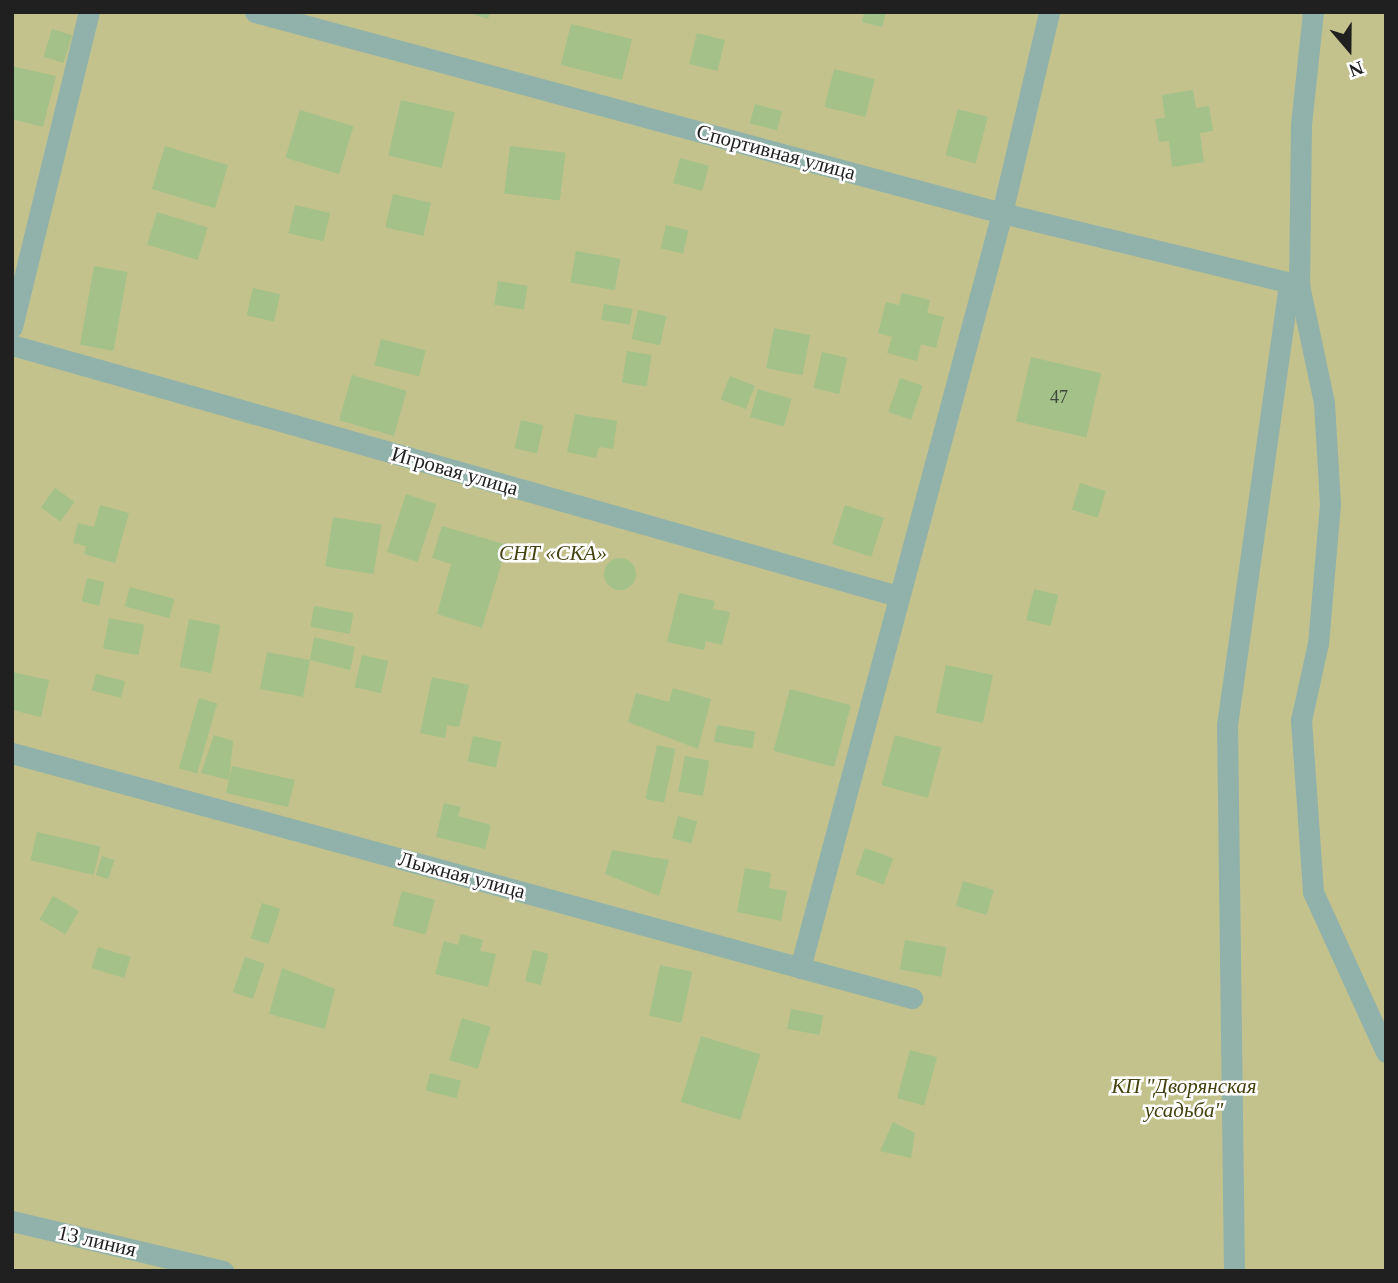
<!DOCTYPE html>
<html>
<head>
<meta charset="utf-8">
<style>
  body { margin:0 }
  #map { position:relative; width:1398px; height:1283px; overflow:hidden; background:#eef1ef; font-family:Georgia,serif }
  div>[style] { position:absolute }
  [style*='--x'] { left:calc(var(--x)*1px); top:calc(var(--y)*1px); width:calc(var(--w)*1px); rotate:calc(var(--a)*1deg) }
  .green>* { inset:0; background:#c3c28d; transform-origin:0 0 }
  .building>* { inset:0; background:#a3c189; transform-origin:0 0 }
  .round { border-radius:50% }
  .minor>* { height:21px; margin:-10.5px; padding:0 10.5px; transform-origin:10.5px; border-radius:10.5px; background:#91b2aa }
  span { translate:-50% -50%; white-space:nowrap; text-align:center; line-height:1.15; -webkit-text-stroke:5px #fff; paint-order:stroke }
  .number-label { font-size:18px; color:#40483a }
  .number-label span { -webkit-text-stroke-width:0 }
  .street-label { font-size:21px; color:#1f201f }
  .park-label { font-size:21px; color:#444210; font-style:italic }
  .frame { position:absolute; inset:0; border:14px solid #1f201f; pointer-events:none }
  .north { position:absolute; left:1314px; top:14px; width:70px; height:70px; -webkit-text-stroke:5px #fff; paint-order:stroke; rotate:160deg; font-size:19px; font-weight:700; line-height:28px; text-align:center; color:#1f201f }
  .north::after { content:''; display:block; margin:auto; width:24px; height:32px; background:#1f201f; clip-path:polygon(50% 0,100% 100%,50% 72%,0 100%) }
</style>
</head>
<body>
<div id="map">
  <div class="green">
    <div style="left:12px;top:12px;width:1374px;height:1259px"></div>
  </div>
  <div class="building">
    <div style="clip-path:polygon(467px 12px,490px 12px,488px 19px)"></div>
    <div style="clip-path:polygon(864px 12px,886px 12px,882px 27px,862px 22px)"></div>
    <div style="left:571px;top:24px;width:63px;height:42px;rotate:14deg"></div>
    <div style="left:52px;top:29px;width:21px;height:29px;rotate:17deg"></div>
    <div style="left:697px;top:33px;width:29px;height:32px;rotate:14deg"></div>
    <div style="clip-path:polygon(12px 66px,56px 76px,43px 127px,12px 119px)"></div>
    <div style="left:834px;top:69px;width:42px;height:39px;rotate:14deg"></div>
    <div style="clip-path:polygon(1193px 90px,1196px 108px,1209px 106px,1213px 131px,1200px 133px,1204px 162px,1172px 167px,1169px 141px,1159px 142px,1155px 119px,1165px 118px,1162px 95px)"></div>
    <div style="left:401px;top:100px;width:55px;height:57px;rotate:13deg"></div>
    <div style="left:755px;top:104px;width:28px;height:20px;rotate:15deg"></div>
    <div style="left:958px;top:109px;width:31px;height:48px;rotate:15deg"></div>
    <div style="left:300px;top:110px;width:56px;height:50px;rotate:17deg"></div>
    <div style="left:165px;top:146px;width:66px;height:45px;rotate:17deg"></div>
    <div style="left:510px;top:146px;width:56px;height:48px;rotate:7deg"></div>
    <div style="left:680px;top:158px;width:30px;height:26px;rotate:15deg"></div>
    <div style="left:393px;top:194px;width:39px;height:34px;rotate:13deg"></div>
    <div style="left:295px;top:205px;width:36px;height:29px;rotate:13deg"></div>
    <div style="left:157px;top:212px;width:53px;height:34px;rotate:17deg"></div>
    <div style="left:666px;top:225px;width:23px;height:24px;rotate:13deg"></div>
    <div style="left:576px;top:251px;width:45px;height:32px;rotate:10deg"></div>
    <div style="left:94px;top:266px;width:34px;height:80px;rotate:10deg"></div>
    <div style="left:498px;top:281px;width:30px;height:24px;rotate:9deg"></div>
    <div style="left:253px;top:288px;width:28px;height:28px;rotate:13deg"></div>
    <div style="clip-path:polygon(902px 293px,930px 300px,927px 313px,944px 317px,936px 348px,921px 344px,917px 361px,887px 353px,892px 337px,878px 333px,886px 302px,899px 305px)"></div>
    <div style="left:604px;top:304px;width:29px;height:16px;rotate:10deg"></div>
    <div style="left:638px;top:310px;width:29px;height:30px;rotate:12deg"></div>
    <div style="left:774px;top:328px;width:37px;height:41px;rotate:11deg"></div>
    <div style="left:381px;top:339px;width:46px;height:27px;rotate:14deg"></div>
    <div style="left:627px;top:351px;width:25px;height:32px;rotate:9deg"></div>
    <div style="left:822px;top:352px;width:26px;height:37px;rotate:13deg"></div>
    <div style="left:1031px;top:357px;width:72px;height:66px;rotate:13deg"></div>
    <div style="left:352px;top:375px;width:57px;height:47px;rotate:16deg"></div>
    <div style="left:730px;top:376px;width:27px;height:25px;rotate:22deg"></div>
    <div style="left:900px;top:378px;width:24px;height:36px;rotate:19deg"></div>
    <div style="left:758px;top:389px;width:35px;height:29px;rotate:16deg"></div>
    <div style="clip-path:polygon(575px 414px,617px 421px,613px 449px,599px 447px,596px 458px,567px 452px)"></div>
    <div style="left:521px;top:420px;width:23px;height:29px;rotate:13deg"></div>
    <div style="left:1080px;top:483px;width:27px;height:28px;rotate:17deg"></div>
    <div style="left:55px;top:488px;width:24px;height:24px;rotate:36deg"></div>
    <div style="left:406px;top:494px;width:32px;height:61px;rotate:18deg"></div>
    <div style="clip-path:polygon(100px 505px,129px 513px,115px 563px,84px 554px,86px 546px,73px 543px,78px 523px,94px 527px)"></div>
    <div style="left:845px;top:505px;width:41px;height:41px;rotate:18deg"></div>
    <div style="left:333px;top:517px;width:49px;height:50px;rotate:9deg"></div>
    <div style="clip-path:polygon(442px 526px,507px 545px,482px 628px,437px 614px,451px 564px,432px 558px)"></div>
    <div class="round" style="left:604px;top:558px;width:32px;height:32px"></div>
    <div style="left:87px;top:578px;width:18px;height:24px;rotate:13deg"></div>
    <div style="left:130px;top:587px;width:46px;height:20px;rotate:15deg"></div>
    <div style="left:1034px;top:589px;width:25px;height:32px;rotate:14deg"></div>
    <div style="clip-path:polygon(679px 593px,715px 601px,713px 609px,730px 612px,722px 645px,706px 641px,704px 650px,667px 642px)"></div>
    <div style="left:314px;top:606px;width:40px;height:21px;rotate:10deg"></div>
    <div style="left:109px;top:618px;width:36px;height:31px;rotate:11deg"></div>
    <div style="left:189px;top:619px;width:32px;height:49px;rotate:11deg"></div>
    <div style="clip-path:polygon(314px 637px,355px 647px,350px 670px,310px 660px,303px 697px,260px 689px,267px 652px,310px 660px)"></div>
    <div style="left:362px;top:655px;width:27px;height:33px;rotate:13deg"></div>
    <div style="left:946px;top:665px;width:48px;height:49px;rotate:12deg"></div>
    <div style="clip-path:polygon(12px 672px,49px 680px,41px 717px,12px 710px)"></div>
    <div style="left:96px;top:674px;width:30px;height:17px;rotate:14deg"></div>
    <div style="clip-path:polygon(432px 677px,469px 685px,459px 727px,447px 725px,445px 738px,420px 733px)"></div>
    <div style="clip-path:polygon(673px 688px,711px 699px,698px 749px,628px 722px,636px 693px,669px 702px)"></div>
    <div style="left:790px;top:689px;width:63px;height:64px;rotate:15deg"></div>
    <div style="left:199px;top:698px;width:19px;height:73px;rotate:16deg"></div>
    <div style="left:717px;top:725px;width:39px;height:17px;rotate:10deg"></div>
    <div style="clip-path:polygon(214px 735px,233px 741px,229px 780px,232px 766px,295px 780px,288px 807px,226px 793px,229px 780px,201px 773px)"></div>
    <div style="left:895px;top:735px;width:48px;height:52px;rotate:15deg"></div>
    <div style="left:473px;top:736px;width:29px;height:26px;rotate:12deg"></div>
    <div style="left:657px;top:745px;width:19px;height:55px;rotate:12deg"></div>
    <div style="left:685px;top:756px;width:25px;height:36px;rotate:11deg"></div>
    <div style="clip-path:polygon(444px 803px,461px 807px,458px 816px,491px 825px,485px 849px,436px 837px)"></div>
    <div style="left:678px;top:816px;width:20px;height:23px;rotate:15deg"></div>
    <div style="left:37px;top:832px;width:65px;height:29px;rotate:13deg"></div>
    <div style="left:865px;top:848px;width:30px;height:28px;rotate:20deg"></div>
    <div style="clip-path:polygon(612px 850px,669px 860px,659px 896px,605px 874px)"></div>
    <div style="left:102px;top:856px;width:13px;height:20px;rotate:18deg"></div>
    <div style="clip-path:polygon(745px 868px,771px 873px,769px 888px,787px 891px,781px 921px,737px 912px)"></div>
    <div style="left:963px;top:881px;width:32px;height:26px;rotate:16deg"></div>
    <div style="left:402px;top:891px;width:34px;height:36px;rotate:15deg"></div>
    <div style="left:53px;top:896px;width:30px;height:27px;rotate:30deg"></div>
    <div style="left:262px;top:903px;width:19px;height:37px;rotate:18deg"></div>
    <div style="clip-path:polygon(461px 934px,483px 940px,480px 951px,496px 954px,488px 987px,435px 974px,444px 941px,458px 945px)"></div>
    <div style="left:905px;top:940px;width:42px;height:30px;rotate:10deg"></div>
    <div style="left:98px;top:947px;width:34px;height:22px;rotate:17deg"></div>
    <div style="left:533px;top:950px;width:16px;height:32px;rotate:14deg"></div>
    <div style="left:245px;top:957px;width:21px;height:37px;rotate:19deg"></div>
    <div style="left:660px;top:965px;width:33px;height:52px;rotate:12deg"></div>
    <div style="clip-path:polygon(282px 968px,335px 989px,325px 1029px,269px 1014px)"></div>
    <div style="left:791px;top:1009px;width:33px;height:20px;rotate:11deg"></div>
    <div style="left:462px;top:1018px;width:30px;height:44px;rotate:17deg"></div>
    <div style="left:701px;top:1036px;width:62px;height:69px;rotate:17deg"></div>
    <div style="left:910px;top:1050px;width:28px;height:50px;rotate:15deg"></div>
    <div style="left:430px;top:1073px;width:32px;height:18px;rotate:14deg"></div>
    <div style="clip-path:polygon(893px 1122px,915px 1133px,911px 1158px,880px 1151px)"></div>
  </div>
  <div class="minor">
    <div style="--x:255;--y:12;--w:774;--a:15.06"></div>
    <div style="--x:1002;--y:213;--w:306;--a:13.6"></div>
    <div style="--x:1313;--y:12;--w:114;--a:96.1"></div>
    <div style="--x:1301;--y:125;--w:160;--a:90.7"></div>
    <div style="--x:1299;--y:285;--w:121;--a:78"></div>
    <div style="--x:1324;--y:403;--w:101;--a:86.6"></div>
    <div style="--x:1330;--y:504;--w:140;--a:94.9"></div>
    <div style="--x:1318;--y:643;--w:79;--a:102.4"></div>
    <div style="--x:1301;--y:720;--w:172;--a:86"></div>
    <div style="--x:1313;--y:892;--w:176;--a:65.5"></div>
    <div style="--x:12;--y:327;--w:324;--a:-76.3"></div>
    <div style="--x:12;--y:345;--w:921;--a:15.82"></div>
    <div style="--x:12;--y:753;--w:933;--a:15.23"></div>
    <div style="--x:800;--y:968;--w:782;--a:-75.02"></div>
    <div style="--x:1002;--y:213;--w:206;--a:-76.8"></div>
    <div style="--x:12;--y:1221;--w:217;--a:13.3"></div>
    <div style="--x:1234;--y:1271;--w:546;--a:-90.73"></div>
    <div style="--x:1227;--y:725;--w:447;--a:-82"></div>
  </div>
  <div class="number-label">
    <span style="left:1059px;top:397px">47</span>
  </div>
  <div class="street-label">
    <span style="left:776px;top:152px;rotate:15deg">Спортивная улица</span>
    <span style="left:455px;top:471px;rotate:16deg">Игровая улица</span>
    <span style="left:462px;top:875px;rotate:15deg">Лыжная улица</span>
    <span style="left:97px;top:1241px;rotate:13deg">13 линия</span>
  </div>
  <div class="park-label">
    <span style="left:553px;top:553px">СНТ «СКА»</span>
    <span style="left:1184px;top:1098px">КП "Дворянская<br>усадьба"</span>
  </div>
  <div class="frame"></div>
  <div class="north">N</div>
</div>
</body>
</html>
